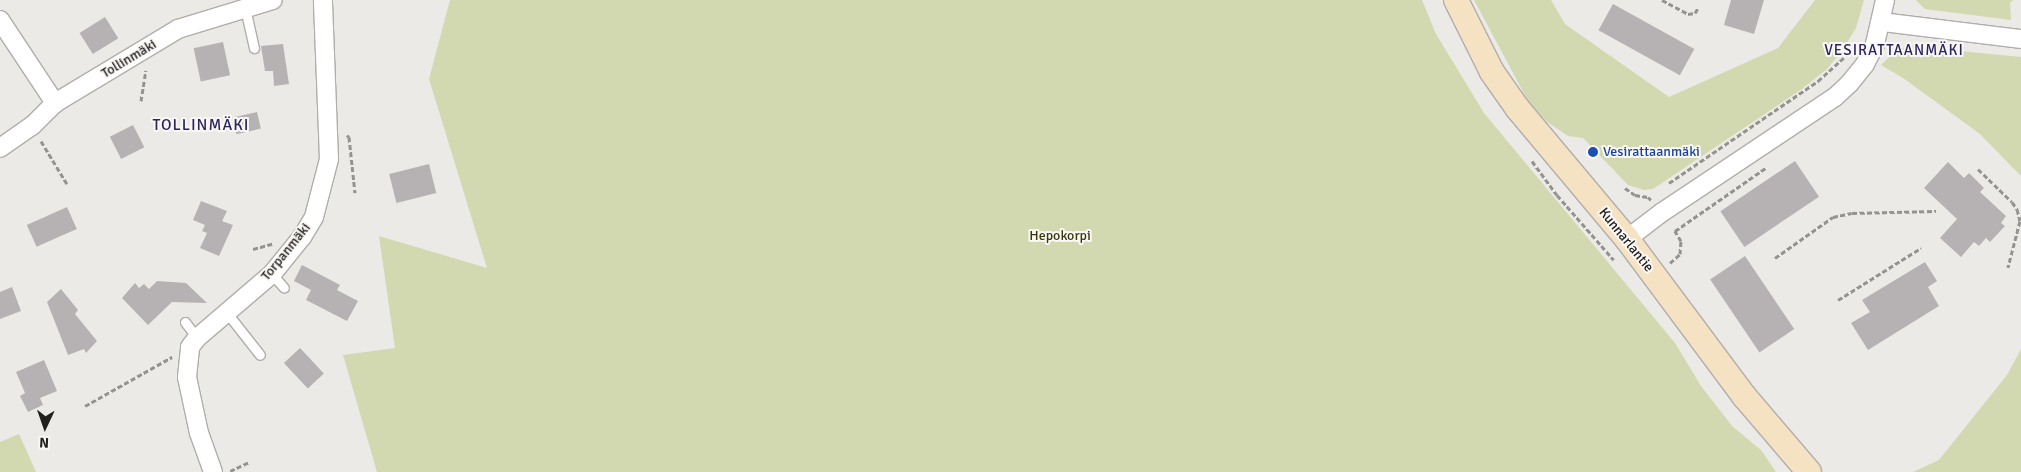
<!DOCTYPE html>
<html>
<head>
<meta charset="utf-8">
<style>
  body { margin:0 }
  #map { position:relative; width:2021px; height:472px; overflow:hidden; background:#eceae6; font-family:Signika,sans-serif }
  div>[style] { position:absolute }
  [style*='--x'] { left:calc(var(--x)*1px); top:calc(var(--y)*1px); width:calc(var(--w)*1px); rotate:calc(var(--a)*1deg) }
  .green>* { inset:0; background:#d2d9b1 }
  .building>* { inset:0; background:#b6b2b3; transform-origin:0 0 }
  .path>* { height:3px; margin-top:-1.5px; transform-origin:0; background:repeating-linear-gradient(90deg,#959390 0 5px,transparent 0 7.5px) }
  .roads { filter:drop-shadow(1px 0 #b0aeab) drop-shadow(-1px 0 #b0aeab) drop-shadow(0 1px #b0aeab) drop-shadow(0 -1px #b0aeab) }
  .service>* { height:9px; margin:-4.5px; padding:0 4.5px; transform-origin:4.5px; border-radius:4.5px; background:#fff }
  .minor>* { height:18px; margin:-9px; padding:0 9px; transform-origin:9px; border-radius:9px; background:#fff }
  .secondary>* { height:24px; margin:-12px; padding:0 12px; transform-origin:12px; border-radius:12px; background:#f5e2c2 }
  .dots>* { width:14px; height:14px; translate:-50% -50%; box-sizing:border-box; border:2px solid #faf7f4; border-radius:50% }
  span { translate:-50% -50%; white-space:nowrap; text-align:center; line-height:1.15; -webkit-text-stroke:4px #faf7f4; paint-order:stroke }
  .street-label { font-size:14px; color:#21201f }
  .transit-label { font-size:14px; color:#164399 }
  .left { translate:0 -50%; text-align:left }
  .park-label { font-size:14px; color:#353a0c }
  .neighbourhood-label { font-size:15px; color:#28255f; letter-spacing:1px }
  .quarter-label { font-size:16px; color:#28255f; letter-spacing:1px }
  .north { position:absolute; left:20px; top:402px; width:50px; height:50px; -webkit-text-stroke:4px #faf7f4; paint-order:stroke; rotate:183deg; font-size:14px; font-weight:700; line-height:20px; text-align:center; color:#21201f }
  .north::after { content:''; display:block; margin:auto; width:18px; height:22px; background:#21201f; clip-path:polygon(50% 0,100% 100%,50% 72%,0 100%) }
</style>
</head>
<body>
<div id="map">
  <div class="green">
    <div style="clip-path:polygon(450px 0,1422px 0,1436px 34px,1484px 113px,1675px 343px,1701px 386px,1732px 426px,1761px 450px,1776px 472px,377px 472px,343px 355px,395px 348px,379px 236px,487px 268px,429px 79px)"></div>
    <div style="clip-path:polygon(1474px 0,1551px 0,1565px 24px,1669px 97px,1778px 48px,1815px 0,1864px 0,1856px 28px,1842px 51px,1827px 69px,1802px 89px,1653px 189px,1644px 190px,1628px 185px,1583px 138px,1568px 136px,1546px 121px,1528px 101px)"></div>
    <div style="clip-path:polygon(1916px 0,2013px 0,2010px 3px,2011px 20px,1925px 9px)"></div>
    <div style="clip-path:polygon(1909px 46px,2021px 57px,2021px 176px,1980px 134px,1903px 78px,1881px 65px,1896px 51px)"></div>
    <div style="clip-path:polygon(2021px 349px,2021px 472px,1913px 472px,1939px 460px,2007px 375px)"></div>
    <div style="clip-path:polygon(19px 434px,36px 472px,0 472px,0 442px)"></div>
  </div>
  <div class="building">
    <div style="clip-path:polygon(1731px 0,1764px 0,1754px 34px,1724px 25px)"></div>
    <div style="left:1613px;top:4px;width:93px;height:30px;rotate:29deg"></div>
    <div style="left:105px;top:17px;width:25px;height:30px;rotate:58deg"></div>
    <div style="left:223px;top:42px;width:34px;height:30px;rotate:78deg"></div>
    <div style="clip-path:polygon(283px 44px,289px 84px,274px 86px,273px 71px,265px 71px,261px 46px)"></div>
    <div style="left:257px;top:112px;width:17px;height:25px;rotate:77deg"></div>
    <div style="left:133px;top:125px;width:25px;height:26px;rotate:63deg"></div>
    <div style="left:1795px;top:161px;width:43px;height:90px;rotate:56deg"></div>
    <div style="clip-path:polygon(1948px 162px,1964px 178px,1969px 173px,1984px 188px,1980px 192px,2006px 216px,2001px 223px,2005px 226px,1990px 242px,1986px 238px,1979px 246px,1974px 242px,1961px 257px,1940px 238px,1957px 219px,1924px 188px)"></div>
    <div style="left:429px;top:164px;width:30px;height:41px;rotate:76deg"></div>
    <div style="clip-path:polygon(201px 201px,227px 211px,222px 221px,233px 225px,219px 256px,200px 248px,207px 233px,202px 231px,205px 225px,193px 220px)"></div>
    <div style="left:67px;top:207px;width:24px;height:44px;rotate:66deg"></div>
    <div style="left:1745px;top:256px;width:88px;height:42px;rotate:56deg"></div>
    <div style="clip-path:polygon(1925px 262px,1937px 281px,1928px 287px,1939px 306px,1868px 350px,1851px 323px,1870px 312px,1862px 300px)"></div>
    <div style="clip-path:polygon(302px 265px,340px 285px,337px 290px,358px 301px,347px 321px,306px 300px,311px 290px,294px 281px)"></div>
    <div style="clip-path:polygon(157px 281px,186px 283px,207px 303px,172px 302px,148px 325px,122px 298px,135px 283px,139px 288px,144px 284px,149px 289px)"></div>
    <div style="clip-path:polygon(12px 287px,21px 311px,0 319px,0 292px)"></div>
    <div style="clip-path:polygon(61px 289px,78px 310px,75px 314px,97px 341px,86px 353px,84px 349px,68px 355px,47px 302px)"></div>
    <div style="left:300px;top:348px;width:35px;height:22px;rotate:47deg"></div>
    <div style="clip-path:polygon(44px 360px,57px 391px,40px 398px,43px 405px,28px 412px,20px 396px,25px 393px,16px 372px)"></div>
  </div>
  <div class="path">
    <div style="--x:1662;--y:0;--w:30;--a:28"></div>
    <div style="--x:1688;--y:14;--w:7;--a:-8"></div>
    <div style="--x:1695;--y:13;--w:6;--a:-59"></div>
    <div style="--x:141;--y:101;--w:31;--a:-81"></div>
    <div style="--x:347;--y:135;--w:3;--a:45"></div>
    <div style="--x:349;--y:137;--w:56;--a:83.9"></div>
    <div style="--x:41;--y:141;--w:50;--a:58.8"></div>
    <div style="--x:1532;--y:161;--w:42;--a:53.7"></div>
    <div style="--x:1557;--y:195;--w:86;--a:48.8"></div>
    <div style="--x:1978;--y:169;--w:47;--a:44.1"></div>
    <div style="--x:2012;--y:202;--w:9;--a:54"></div>
    <div style="--x:2017;--y:209;--w:12;--a:76"></div>
    <div style="--x:2020;--y:221;--w:48;--a:104.6"></div>
    <div style="--x:1669;--y:183;--w:181;--a:-34.4"></div>
    <div style="--x:1818;--y:81;--w:40;--a:-42"></div>
    <div style="--x:1625;--y:188;--w:12;--a:35"></div>
    <div style="--x:1635;--y:195;--w:13;--a:9"></div>
    <div style="--x:1648;--y:197;--w:4;--a:45"></div>
    <div style="--x:1675;--y:231;--w:112;--a:-34.8"></div>
    <div style="--x:253;--y:249;--w:20;--a:-15"></div>
    <div style="--x:1775;--y:258;--w:71;--a:-35.3"></div>
    <div style="--x:1833;--y:217;--w:19;--a:-12"></div>
    <div style="--x:1852;--y:213;--w:84;--a:-1.4"></div>
    <div style="--x:1670;--y:263;--w:13;--a:-42"></div>
    <div style="--x:1680;--y:254;--w:13;--a:-86"></div>
    <div style="--x:1681;--y:241;--w:12;--a:-121"></div>
    <div style="--x:1838;--y:300;--w:98;--a:-32.1"></div>
    <div style="--x:85;--y:406;--w:100;--a:-29.4"></div>
    <div style="--x:230;--y:471;--w:21;--a:-25"></div>
  </div>
  <div class="roads">
    <div class="service">
      <div style="--x:245;--y:8;--w:41;--a:77.3"></div>
      <div style="--x:272;--y:274;--w:18;--a:49"></div>
      <div style="--x:227;--y:313;--w:53;--a:51.8"></div>
      <div style="--x:185;--y:322;--w:20;--a:53"></div>
    </div>
    <div class="minor">
      <div style="--x:0;--y:20;--w:100;--a:56.5"></div>
      <div style="--x:1882;--y:22;--w:140;--a:7"></div>
      <div style="--x:0;--y:148;--w:39;--a:-35"></div>
      <div style="--x:32;--y:126;--w:33;--a:-45"></div>
      <div style="--x:55;--y:103;--w:144;--a:-31"></div>
      <div style="--x:178;--y:29;--w:99;--a:-17"></div>
      <div style="--x:1627;--y:239;--w:43;--a:-37.4"></div>
      <div style="--x:1661;--y:213;--w:209;--a:-33.7"></div>
      <div style="--x:1835;--y:97;--w:19;--a:-43"></div>
      <div style="--x:1849;--y:84;--w:26;--a:-51"></div>
      <div style="--x:1865;--y:64;--w:22;--a:-63"></div>
      <div style="--x:1875;--y:44;--w:45;--a:-77.2"></div>
      <div style="--x:213;--y:472;--w:41;--a:-109.7"></div>
      <div style="--x:199;--y:433;--w:57;--a:-102.1"></div>
      <div style="--x:187;--y:377;--w:30;--a:-84"></div>
      <div style="--x:190;--y:347;--w:11;--a:-52"></div>
      <div style="--x:197;--y:338;--w:99;--a:-40.5"></div>
      <div style="--x:272;--y:274;--w:48;--a:-51"></div>
      <div style="--x:302;--y:237;--w:23;--a:-59"></div>
      <div style="--x:314;--y:217;--w:60;--a:-75.5"></div>
      <div style="--x:329;--y:159;--w:159;--a:-92.2"></div>
    </div>
    <div class="secondary">
      <div style="--x:1456;--y:0;--w:80;--a:63.4"></div>
      <div style="--x:1492;--y:72;--w:45;--a:54.9"></div>
      <div style="--x:1518;--y:109;--w:170;--a:50"></div>
      <div style="--x:1627;--y:239;--w:196;--a:53.3"></div>
      <div style="--x:1744;--y:396;--w:100;--a:49.5"></div>
    </div>
  </div>
  <div class="dots">
    <div style="left:1593px;top:152px;background:#1a4fb4"></div>
  </div>
  <div class="street-label">
    <span style="left:129px;top:59px;rotate:-31deg">Tollinmäki</span>
    <span style="left:1626px;top:240px;rotate:51deg">Kunnarlantie</span>
    <span style="left:286px;top:252px;rotate:-51deg">Torpanmäki</span>
  </div>
  <div class="transit-label">
    <span class="left" style="left:1603px;top:152px">Vesirattaanmäki</span>
  </div>
  <div class="park-label">
    <span style="left:1060px;top:236px">Hepokorpi</span>
  </div>
  <div class="neighbourhood-label">
    <span style="left:1894px;top:51px">VESIRATTAANMÄKI</span>
  </div>
  <div class="quarter-label">
    <span style="left:201px;top:125px">TOLLINMÄKI</span>
  </div>
  <div class="north">N</div>
</div>
</body>
</html>
